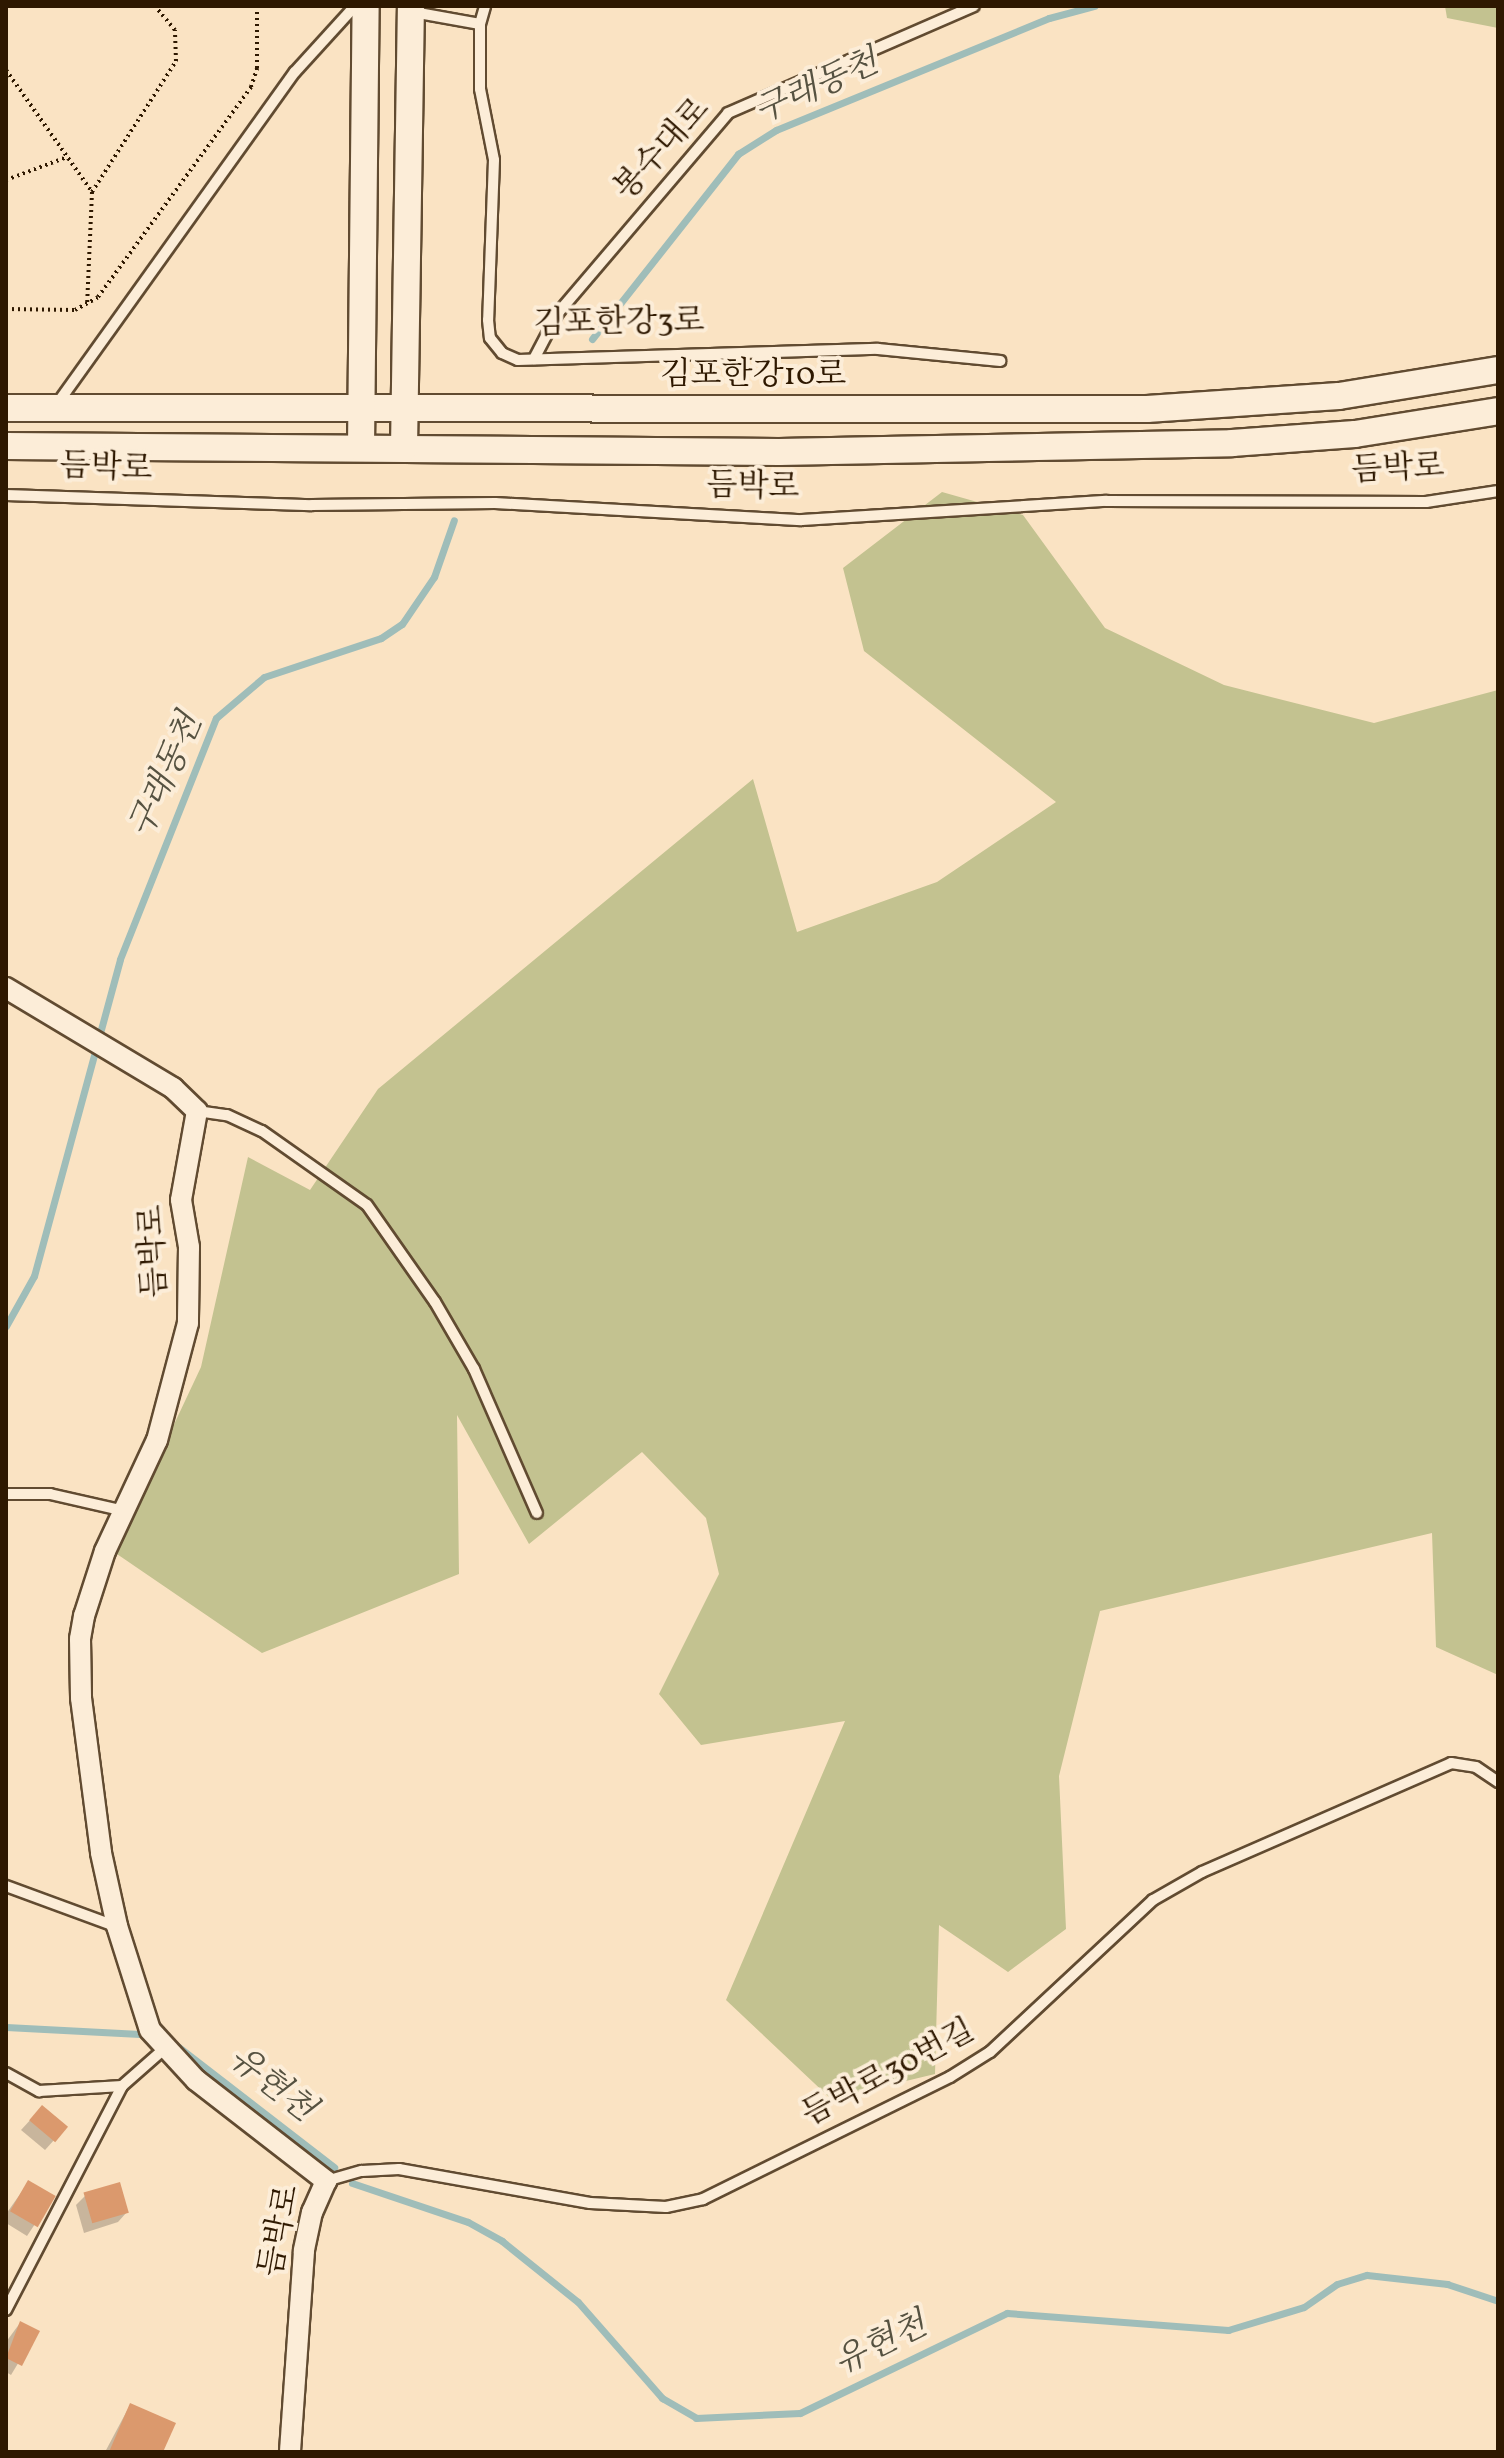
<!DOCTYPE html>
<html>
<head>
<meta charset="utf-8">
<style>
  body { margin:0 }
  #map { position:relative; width:1504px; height:2458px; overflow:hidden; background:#fae3c3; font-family:Vollkorn,"Noto Serif KR",serif }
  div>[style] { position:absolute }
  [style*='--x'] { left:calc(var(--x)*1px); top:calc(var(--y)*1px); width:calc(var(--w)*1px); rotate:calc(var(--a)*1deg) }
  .green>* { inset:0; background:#c3c290 }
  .shadow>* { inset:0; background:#0003 }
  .stream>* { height:7px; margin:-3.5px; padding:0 3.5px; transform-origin:3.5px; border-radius:3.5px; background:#9fbdb9 }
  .building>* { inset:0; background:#db996d; transform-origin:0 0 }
  .path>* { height:4px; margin-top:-2px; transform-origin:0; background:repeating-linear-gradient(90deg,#2e1800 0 2px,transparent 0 6px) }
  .roads { filter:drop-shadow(2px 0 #614b31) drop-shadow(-2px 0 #614b31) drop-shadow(0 2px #614b31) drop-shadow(0 -2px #614b31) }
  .service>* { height:10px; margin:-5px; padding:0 5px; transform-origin:5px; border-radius:5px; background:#fcedd8 }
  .minor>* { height:20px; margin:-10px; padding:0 10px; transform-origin:10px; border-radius:10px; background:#fcedd8 }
  .tertiary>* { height:26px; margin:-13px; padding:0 13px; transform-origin:13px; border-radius:13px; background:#fcedd8 }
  span { translate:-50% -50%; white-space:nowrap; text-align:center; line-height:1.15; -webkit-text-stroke:8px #fcedd8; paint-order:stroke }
  .street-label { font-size:32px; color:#2e1800 }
  .water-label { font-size:34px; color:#565241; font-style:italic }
  .frame { position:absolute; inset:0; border:8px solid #2e1800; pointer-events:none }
</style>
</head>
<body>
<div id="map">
  <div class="green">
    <div style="clip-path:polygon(1445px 6px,1498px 6px,1498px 28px,1447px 18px)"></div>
    <div style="clip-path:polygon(942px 492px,1023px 515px,1105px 628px,1224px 685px,1374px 723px,1498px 690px,1498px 1675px,1436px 1647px,1432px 1533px,1100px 1611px,1059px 1776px,1066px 1929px,1008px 1972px,939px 1925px,935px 2074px,831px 2099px,726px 2000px,845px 1721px,701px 1745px,659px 1694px,719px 1574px,706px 1518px,642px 1452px,529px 1544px,457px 1415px,459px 1574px,262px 1653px,114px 1552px,201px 1367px,248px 1157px,310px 1190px,378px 1089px,753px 779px,797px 932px,937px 882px,1056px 802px,864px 651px,843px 568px)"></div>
  </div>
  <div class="shadow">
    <div style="clip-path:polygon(33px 2117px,65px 2128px,45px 2150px,21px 2130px)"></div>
    <div style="clip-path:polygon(28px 2183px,53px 2197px,27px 2236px,6px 2223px,6px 2214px)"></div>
    <div style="clip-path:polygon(85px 2196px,127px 2212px,118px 2222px,84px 2233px,76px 2205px)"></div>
    <div style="clip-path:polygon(20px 2323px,37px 2332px,11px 2375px,6px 2372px,6px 2342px)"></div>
    <div style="clip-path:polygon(130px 2405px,162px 2452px,105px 2452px)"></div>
  </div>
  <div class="stream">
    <div style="--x:592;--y:339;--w:236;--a:-51.7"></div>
    <div style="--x:738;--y:154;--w:45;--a:-32.3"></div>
    <div style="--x:776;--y:130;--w:295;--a:-22.3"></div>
    <div style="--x:1049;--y:18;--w:47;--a:-14.9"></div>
    <div style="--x:6;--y:1326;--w:57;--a:-60.8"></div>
    <div style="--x:34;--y:1276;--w:328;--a:-74.8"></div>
    <div style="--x:120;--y:959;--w:259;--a:-68.3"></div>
    <div style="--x:216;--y:718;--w:63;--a:-40.5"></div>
    <div style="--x:264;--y:677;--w:123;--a:-18.4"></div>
    <div style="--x:381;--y:638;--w:25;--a:-34"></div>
    <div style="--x:402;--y:624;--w:57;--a:-55.8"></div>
    <div style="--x:434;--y:577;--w:60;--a:-70.7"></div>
    <div style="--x:6;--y:2027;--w:134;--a:3"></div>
    <div style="--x:176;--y:2045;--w:200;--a:37.7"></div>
    <div style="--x:352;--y:2183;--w:122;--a:18.6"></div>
    <div style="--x:468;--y:2222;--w:39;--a:29"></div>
    <div style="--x:502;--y:2241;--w:97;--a:38.8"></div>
    <div style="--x:578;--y:2302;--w:128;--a:48.8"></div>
    <div style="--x:662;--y:2398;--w:39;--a:30"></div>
    <div style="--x:696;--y:2418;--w:104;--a:-2.8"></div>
    <div style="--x:800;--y:2413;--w:230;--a:-25.8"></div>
    <div style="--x:1007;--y:2313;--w:222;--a:4.4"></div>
    <div style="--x:1228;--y:2330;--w:79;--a:-16.8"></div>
    <div style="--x:1304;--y:2307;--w:40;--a:-34.9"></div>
    <div style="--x:1337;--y:2284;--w:31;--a:-17"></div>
    <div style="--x:1367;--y:2275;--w:81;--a:6.4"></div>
    <div style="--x:1447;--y:2284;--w:54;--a:18.4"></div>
  </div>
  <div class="building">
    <div style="left:42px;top:2105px;width:34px;height:20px;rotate:40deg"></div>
    <div style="left:28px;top:2180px;width:32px;height:36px;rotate:30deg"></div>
    <div style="left:120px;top:2182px;width:32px;height:38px;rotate:74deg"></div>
    <div style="clip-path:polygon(20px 2321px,40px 2331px,22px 2366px,6px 2358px)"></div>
    <div style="clip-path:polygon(130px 2403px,176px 2423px,163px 2452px,109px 2452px)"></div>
  </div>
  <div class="path">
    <div style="--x:6;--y:70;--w:149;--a:54.8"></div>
    <div style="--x:92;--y:192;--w:114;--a:92.5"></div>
    <div style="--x:6;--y:180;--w:65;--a:-20.7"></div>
    <div style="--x:92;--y:192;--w:156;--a:-57.3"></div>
    <div style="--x:176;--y:61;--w:31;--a:-92"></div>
    <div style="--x:175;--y:30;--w:31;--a:-130"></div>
    <div style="--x:6;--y:309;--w:69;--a:0.8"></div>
    <div style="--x:75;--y:310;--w:26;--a:-29"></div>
    <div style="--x:98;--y:297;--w:260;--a:-53.9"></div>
    <div style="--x:251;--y:87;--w:20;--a:-72"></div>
    <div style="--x:257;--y:68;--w:62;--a:-90"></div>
  </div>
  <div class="roads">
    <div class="service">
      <div style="--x:413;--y:12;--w:68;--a:10.2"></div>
      <div style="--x:480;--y:24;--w:65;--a:90"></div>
      <div style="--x:480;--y:89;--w:72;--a:78.8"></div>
      <div style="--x:494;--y:160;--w:160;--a:92.1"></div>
      <div style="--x:488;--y:320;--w:18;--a:84"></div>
      <div style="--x:490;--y:338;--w:19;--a:51"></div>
      <div style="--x:502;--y:353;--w:17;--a:24"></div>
      <div style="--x:518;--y:360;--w:360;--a:-1.8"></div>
      <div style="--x:878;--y:349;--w:123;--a:5.6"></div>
      <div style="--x:480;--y:24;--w:19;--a:-74"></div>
      <div style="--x:534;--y:359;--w:52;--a:-62.4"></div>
      <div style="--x:558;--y:313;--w:262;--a:-49.6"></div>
      <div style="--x:728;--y:113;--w:268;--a:-23.5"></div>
      <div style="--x:57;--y:404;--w:408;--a:-54.4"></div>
      <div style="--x:295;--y:72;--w:89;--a:-47.7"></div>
      <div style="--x:6;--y:495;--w:306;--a:1.9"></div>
      <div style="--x:312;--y:505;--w:183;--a:-0.6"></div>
      <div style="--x:495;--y:503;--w:307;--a:3.2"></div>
      <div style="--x:802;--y:520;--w:305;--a:-3.6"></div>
      <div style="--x:1106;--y:501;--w:320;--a:0.2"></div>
      <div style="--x:1426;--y:502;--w:73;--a:-8.7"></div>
      <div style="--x:197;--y:1111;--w:30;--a:8"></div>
      <div style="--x:227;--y:1115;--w:38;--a:25"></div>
      <div style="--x:262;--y:1131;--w:128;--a:35.2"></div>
      <div style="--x:367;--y:1205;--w:118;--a:55"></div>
      <div style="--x:435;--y:1302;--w:78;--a:59.8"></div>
      <div style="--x:474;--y:1369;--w:157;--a:66.4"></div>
      <div style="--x:6;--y:1494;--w:44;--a:0"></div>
      <div style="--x:50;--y:1494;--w:76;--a:12.9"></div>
      <div style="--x:6;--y:1886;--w:116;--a:20.2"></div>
      <div style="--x:6;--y:2073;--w:38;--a:29"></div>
      <div style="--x:39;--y:2091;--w:83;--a:-3.4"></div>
      <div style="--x:122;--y:2086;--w:56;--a:-41.4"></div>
      <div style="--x:326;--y:2181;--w:37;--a:-16"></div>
      <div style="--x:362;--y:2171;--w:37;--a:-3"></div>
      <div style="--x:399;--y:2169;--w:194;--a:10.1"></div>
      <div style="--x:590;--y:2203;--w:76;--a:3"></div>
      <div style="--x:666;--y:2207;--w:38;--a:-12"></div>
      <div style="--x:703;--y:2199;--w:275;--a:-26.3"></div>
      <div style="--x:950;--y:2077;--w:47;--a:-32"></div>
      <div style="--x:990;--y:2052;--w:223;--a:-43"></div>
      <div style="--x:1153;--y:1900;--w:56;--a:-29.7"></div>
      <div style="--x:1202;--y:1872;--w:272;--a:-23.6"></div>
      <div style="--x:1451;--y:1763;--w:25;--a:9"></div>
      <div style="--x:1476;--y:1767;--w:27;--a:34"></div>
      <div style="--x:6;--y:2310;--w:252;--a:-62.6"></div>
    </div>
    <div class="minor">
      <div style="--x:6;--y:988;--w:195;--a:30.9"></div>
      <div style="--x:173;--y:1088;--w:33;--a:44"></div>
      <div style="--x:197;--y:1111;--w:90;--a:100.2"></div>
      <div style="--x:181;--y:1200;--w:48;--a:80.3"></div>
      <div style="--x:189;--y:1247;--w:76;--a:90.8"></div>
      <div style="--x:188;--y:1323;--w:121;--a:104.8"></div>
      <div style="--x:157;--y:1440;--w:123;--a:115.1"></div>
      <div style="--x:105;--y:1551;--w:68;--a:107.9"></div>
      <div style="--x:84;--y:1616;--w:23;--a:100"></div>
      <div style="--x:80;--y:1639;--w:59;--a:89"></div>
      <div style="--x:81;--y:1698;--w:156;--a:82.6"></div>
      <div style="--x:101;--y:1853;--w:75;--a:77.6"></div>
      <div style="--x:117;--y:1926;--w:109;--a:72.4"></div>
      <div style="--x:150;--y:2030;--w:68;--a:47.4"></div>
      <div style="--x:196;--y:2080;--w:165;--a:37.8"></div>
      <div style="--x:326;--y:2181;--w:34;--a:114"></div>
      <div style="--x:312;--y:2212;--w:40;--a:102"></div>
      <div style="--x:304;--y:2251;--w:201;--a:94"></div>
    </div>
    <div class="tertiary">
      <div style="--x:6;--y:408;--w:1141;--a:0.05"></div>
      <div style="--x:1147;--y:409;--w:192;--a:-3.9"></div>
      <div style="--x:1339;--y:396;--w:161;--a:-9.3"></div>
      <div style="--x:6;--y:446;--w:773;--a:0.44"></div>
      <div style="--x:779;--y:452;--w:453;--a:-1.1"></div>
      <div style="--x:1232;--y:443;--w:123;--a:-4.2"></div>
      <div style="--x:1355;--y:434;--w:145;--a:-9.1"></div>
      <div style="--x:361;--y:448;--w:442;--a:-89.4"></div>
      <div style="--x:404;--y:448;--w:442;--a:-89.1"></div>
    </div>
  </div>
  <div class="street-label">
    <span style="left:663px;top:150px;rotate:-48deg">봉수대로</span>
    <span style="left:619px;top:324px;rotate:-1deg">김포한강3로</span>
    <span style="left:753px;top:376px">김포한강10로</span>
    <span style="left:106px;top:469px;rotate:2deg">듬박로</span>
    <span style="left:1398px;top:470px;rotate:-3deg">듬박로</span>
    <span style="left:753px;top:488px;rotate:1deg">듬박로</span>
    <span style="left:155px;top:1251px;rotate:-93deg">듬박로</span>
    <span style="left:889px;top:2074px;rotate:-28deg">듬박로30번길</span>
    <span style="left:281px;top:2231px;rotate:-79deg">듬박로</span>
  </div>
  <div class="water-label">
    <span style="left:817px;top:88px;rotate:-24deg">구래동천</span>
    <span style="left:167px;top:776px;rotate:-66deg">구래동천</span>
    <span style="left:271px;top:2085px;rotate:38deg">유현천</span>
    <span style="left:881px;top:2345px;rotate:-26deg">유현천</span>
  </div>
  <div class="frame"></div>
</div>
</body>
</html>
